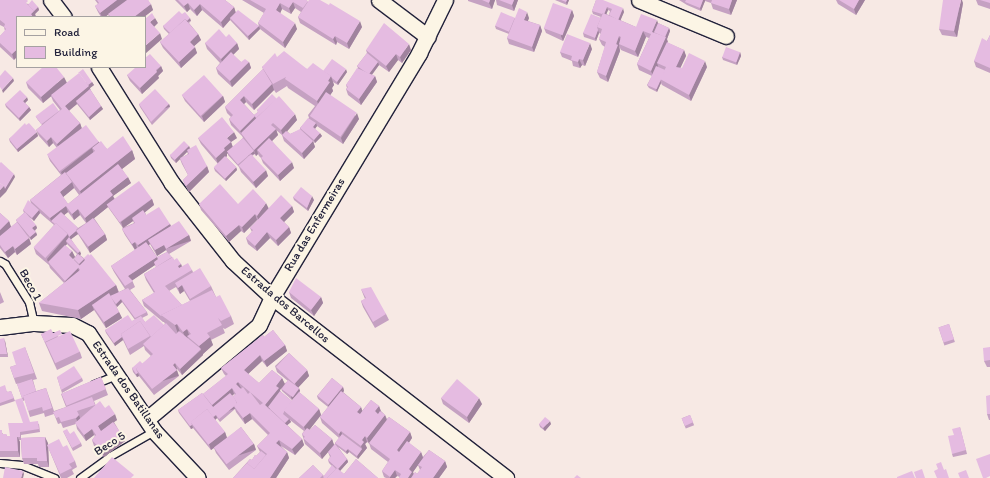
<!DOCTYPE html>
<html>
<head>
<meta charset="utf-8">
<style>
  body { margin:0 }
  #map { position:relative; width:990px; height:478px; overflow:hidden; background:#f7e9e4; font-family:Itim,sans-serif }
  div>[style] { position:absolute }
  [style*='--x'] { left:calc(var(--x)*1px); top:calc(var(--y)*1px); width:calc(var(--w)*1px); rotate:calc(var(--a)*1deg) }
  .roads { filter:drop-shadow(1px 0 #22223b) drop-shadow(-1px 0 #22223b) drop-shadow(0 1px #22223b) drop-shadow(0 -1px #22223b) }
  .lane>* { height:7px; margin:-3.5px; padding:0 3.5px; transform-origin:3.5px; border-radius:3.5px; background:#fcf5e5 }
  .street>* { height:15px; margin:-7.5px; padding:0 7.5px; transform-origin:7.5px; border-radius:7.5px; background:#fcf5e5 }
  .wall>* { inset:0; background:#c5a1c2; transform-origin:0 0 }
  .shaded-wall>* { inset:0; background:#a0839e; transform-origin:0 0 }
  .building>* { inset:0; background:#e5bbe1; transform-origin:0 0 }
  span { translate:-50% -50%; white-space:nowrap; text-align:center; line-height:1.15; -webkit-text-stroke:4px #fcf5e5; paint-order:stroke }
  .street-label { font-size:12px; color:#22223b }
  .legend { position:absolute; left:16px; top:16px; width:130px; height:52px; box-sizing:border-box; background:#fcf5e5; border:1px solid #a5a1a1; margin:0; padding:5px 7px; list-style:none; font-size:12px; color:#22223b }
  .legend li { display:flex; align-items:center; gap:8px; height:20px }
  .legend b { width:20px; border:1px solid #a5a1a1 }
</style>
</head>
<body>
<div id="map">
  <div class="roads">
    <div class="lane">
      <div style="--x:0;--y:261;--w:6;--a:31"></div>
      <div style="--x:5;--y:264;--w:45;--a:57.7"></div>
      <div style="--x:29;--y:302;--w:22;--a:77"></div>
      <div style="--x:94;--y:384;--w:24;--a:-22"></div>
      <div style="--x:0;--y:463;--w:22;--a:5"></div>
      <div style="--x:22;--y:465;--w:35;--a:22"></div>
      <div style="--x:80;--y:478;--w:37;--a:-36"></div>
      <div style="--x:110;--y:456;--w:51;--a:-29.6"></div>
    </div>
    <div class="street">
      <div style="--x:51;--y:0;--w:21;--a:53"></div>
      <div style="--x:379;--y:0;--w:61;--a:37.1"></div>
      <div style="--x:639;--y:0;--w:94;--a:22.5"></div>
      <div style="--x:99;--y:67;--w:136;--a:57.9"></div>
      <div style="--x:171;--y:182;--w:100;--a:51.9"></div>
      <div style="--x:233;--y:261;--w:53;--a:42.7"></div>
      <div style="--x:272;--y:297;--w:296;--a:37.7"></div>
      <div style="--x:0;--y:327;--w:34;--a:-7"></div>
      <div style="--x:34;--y:323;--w:38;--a:3"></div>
      <div style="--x:72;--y:325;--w:18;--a:27"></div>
      <div style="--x:88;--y:333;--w:118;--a:56"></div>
      <div style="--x:154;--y:431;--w:64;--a:46.9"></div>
      <div style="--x:147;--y:419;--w:146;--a:-40"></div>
      <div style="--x:259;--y:325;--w:31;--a:-65"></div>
      <div style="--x:272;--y:297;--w:285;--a:-58.9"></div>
      <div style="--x:419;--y:53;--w:59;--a:-63.9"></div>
    </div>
  </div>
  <div class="wall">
    <div style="clip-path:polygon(0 0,29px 4px,38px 7px,39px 10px,35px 14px,36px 17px,17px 17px,14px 60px,0 47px,0 36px,5px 31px,4px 27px,0 25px)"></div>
    <div style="clip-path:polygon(95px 0,148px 0,153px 10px,144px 17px,109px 17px,108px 14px,105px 17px,101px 17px,98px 12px,95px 6px,98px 4px)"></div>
    <div style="clip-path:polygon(175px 0,225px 0,234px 7px,235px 12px,259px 26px,258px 23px,264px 13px,242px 0,306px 0,308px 2px,362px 27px,349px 49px,337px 42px,336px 45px,300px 23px,298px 17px,301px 12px,295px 8px,291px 14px,282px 9px,280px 13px,297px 29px,285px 48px,260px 29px,249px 40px,231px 21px,230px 20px,223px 28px,202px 10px,197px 16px,190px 9px,187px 12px)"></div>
    <div style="clip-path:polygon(468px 0,495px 0,492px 9px,468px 1px)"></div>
    <div style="clip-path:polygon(496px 0,518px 0,514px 11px,497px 5px)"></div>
    <div style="clip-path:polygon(555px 0,569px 0,567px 5px)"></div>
    <div style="clip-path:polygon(evenodd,596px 0,624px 12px,620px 20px,636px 27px,658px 23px,669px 28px,670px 31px,667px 39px,668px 43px,684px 50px,686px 56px,680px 68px,707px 67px,691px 101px,662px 85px,661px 83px,657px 92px,649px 88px,647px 85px,652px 76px,639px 70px,637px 64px,649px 38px,646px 37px,638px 57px,621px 50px,619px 46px,619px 47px,620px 51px,608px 82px,600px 78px,597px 72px,605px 47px,602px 45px,599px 39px,601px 34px,599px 33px,596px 41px,584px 37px,583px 33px,601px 17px,593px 14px,592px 11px,596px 0,608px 10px,610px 11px,609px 15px,606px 14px,608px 10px)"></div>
    <div style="clip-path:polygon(679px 0,737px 0,731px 15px,713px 9px,711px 3px,705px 1px,701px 11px,687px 5px)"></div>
    <div style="clip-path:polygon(836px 0,865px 0,856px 15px,838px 4px)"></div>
    <div style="clip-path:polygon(976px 0,990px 0,990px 9px,978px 5px)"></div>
    <div style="clip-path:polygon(963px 3px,957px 37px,942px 35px,939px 29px)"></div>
    <div style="clip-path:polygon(572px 10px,574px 16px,563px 41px,546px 33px,544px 28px)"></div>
    <div style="clip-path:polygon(182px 14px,191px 21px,189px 23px,198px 34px,201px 40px,194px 46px,197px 53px,181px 68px,163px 48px,160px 42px,169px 34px,164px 29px,163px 26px)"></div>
    <div style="clip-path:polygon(515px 18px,529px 18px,528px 21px,540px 25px,542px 31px,534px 52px,509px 44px,507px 38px,509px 34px,496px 29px,495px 26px)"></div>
    <div style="clip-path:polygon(990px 35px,990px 73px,976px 67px,974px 61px,987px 41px)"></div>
    <div style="clip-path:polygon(226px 37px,237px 43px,239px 49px,233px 55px,241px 62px,249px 62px,251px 68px,232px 87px,218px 74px,216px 68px,220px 63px,207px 49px,205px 43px)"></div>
    <div style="clip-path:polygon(592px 49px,585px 66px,582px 65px,580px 68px,573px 66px,572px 61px,562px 57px,560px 52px)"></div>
    <div style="clip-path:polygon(366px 50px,411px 50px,402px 63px,398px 60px,389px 72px,379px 65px,372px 75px,375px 76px,377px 82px,361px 105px,348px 95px,346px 89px,347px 88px,346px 85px,358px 68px,357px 66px,367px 53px)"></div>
    <div style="clip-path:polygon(740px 52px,741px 56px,737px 65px,723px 60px,722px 57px)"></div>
    <div style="clip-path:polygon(evenodd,277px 57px,307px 69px,323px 71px,347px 72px,338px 85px,333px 82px,334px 85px,332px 88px,333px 91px,330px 95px,359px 119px,343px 144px,317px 126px,315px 129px,322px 136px,315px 143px,313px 141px,315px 147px,304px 159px,284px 141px,282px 135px,276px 130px,278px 135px,272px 141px,294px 168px,280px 181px,263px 163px,261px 158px,259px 156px,258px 154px,256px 156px,255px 154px,252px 156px,268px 176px,256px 188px,241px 172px,239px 167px,228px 155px,228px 153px,227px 154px,227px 156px,226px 157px,236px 167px,237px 170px,226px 181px,215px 171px,214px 168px,218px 164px,201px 144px,198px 138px,237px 138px,231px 142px,233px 147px,243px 138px,242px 136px,231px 125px,229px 119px,231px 117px,227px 113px,225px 107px,263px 69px,262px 67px,277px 57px,287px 86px,288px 88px,315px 106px,308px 115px,309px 118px,300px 128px,300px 130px,290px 134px,287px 131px,297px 120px,277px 99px,257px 110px,258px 112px,254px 115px,244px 104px,246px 102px,254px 110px,274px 90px,276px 93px,287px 86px)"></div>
    <div style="clip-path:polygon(161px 66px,163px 71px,158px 76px,159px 78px,142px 94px,130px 81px,127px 75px)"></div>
    <div style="clip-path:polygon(evenodd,26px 82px,67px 83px,92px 82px,94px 85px,90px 88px,90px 89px,101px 106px,103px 109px,90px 120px,77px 104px,69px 111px,80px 123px,82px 129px,99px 142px,107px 149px,132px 150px,135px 159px,122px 169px,131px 183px,113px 196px,115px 199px,152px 199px,154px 205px,145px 212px,146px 215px,170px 224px,171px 226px,189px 235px,191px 241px,169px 254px,174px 260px,181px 264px,182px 267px,192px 270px,193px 272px,211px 286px,216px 297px,231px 316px,234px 324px,225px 329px,223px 328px,225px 333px,211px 340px,213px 345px,203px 354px,203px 355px,182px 375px,177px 369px,176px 370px,179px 376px,154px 395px,139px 376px,137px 377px,133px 372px,132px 368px,143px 364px,151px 356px,145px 350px,144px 346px,130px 355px,123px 340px,115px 346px,106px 333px,105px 330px,135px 320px,122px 302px,117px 307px,115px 304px,122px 318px,106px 328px,94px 310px,81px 319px,42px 311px,39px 303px,64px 283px,50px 268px,49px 265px,36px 254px,34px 248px,54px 225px,40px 213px,34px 221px,29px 217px,37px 228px,35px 231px,37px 235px,31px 240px,27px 235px,29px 238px,31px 244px,17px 255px,15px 252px,8px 258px,0 248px,0 213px,9px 221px,11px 227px,17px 222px,16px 220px,24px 213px,23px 210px,31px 203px,30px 200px,61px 175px,50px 161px,48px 156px,57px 148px,53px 143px,49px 147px,39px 136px,36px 130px,42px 125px,38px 120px,36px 117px,59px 111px,60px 110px,53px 101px,51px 96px,43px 103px,28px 88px,26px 82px,74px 188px,79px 195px,68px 204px,63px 197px,74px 188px,26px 82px,108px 207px,110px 210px,123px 228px,122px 229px,125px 235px,135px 250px,111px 266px,114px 272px,125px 289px,119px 292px,116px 285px,80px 255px,81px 254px,71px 239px,78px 234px,90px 253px,107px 240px,105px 234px,94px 218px,108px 207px,26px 82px,68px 212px,74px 220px,80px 215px,86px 223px,78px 228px,64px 215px,68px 212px,26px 82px,133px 221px,134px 223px,125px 227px,133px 221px,26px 82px,67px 244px,77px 254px,74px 259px,74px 260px,73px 259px,75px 257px,72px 251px,65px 246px,67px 244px,26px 82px,150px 244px,157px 256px,166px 250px,167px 252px,157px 257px,149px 245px,150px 244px,26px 82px,155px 265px,156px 267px,144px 274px,146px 280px,154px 293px,142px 300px,144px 306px,163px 322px,164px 322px,165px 324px,164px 325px,145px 322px,142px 318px,148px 315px,147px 312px,130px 290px,135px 287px,132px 280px,155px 265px,26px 82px,176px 287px,180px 294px,184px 291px,190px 301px,182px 305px,169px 291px,176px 287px)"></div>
    <div style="clip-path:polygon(182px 95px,223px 96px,225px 102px,204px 122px,185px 101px)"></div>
    <div style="clip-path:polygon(28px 100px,25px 103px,29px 107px,31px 110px,20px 121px,6px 107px,5px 104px)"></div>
    <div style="clip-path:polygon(139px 104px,169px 104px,170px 107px,152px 125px,140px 107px)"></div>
    <div style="clip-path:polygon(26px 125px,38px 136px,18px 152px,10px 142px,9px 139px)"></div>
    <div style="clip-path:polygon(evenodd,189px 146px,190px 148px,207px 166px,209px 172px,189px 192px,185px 185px,183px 180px,188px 175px,182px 164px,180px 159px,176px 163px,171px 158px,170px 155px,189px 146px,187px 152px,188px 154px,181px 158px,187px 152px)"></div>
    <div style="clip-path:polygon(293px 197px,314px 200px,308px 211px,294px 200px)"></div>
    <div style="clip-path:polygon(199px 204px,238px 204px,269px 209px,292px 206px,294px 212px,284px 222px,289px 227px,291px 233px,278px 246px,270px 238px,257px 251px,248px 244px,246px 238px,252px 232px,250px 228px,258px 220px,257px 220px,244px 233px,241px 231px,229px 242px,201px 210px)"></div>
    <div style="clip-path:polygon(361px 289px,386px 314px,389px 320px,375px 328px,363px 307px,361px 301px,365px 299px)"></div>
    <div style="clip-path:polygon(0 292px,4px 302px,0 304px)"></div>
    <div style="clip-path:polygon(289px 292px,321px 297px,323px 303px,314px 316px,291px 298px)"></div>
    <div style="left:949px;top:324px;width:19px;height:11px;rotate:72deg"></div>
    <div style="clip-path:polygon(evenodd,273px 330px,285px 345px,287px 351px,267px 367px,262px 361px,248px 374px,259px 383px,272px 370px,282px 378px,284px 384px,288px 381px,277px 372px,275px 366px,289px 353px,307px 370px,309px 376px,298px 387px,300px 391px,299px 392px,319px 409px,321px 415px,309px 430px,310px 430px,315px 425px,332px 439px,334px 445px,335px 444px,335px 445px,335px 443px,339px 438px,322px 423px,320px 417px,328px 407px,318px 399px,317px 396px,332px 378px,343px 387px,344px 391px,343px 392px,361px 407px,362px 411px,371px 400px,379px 406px,381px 411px,385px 415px,387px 419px,389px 417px,410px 432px,412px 438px,409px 443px,421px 452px,423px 457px,429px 450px,445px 461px,447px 467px,439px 478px,399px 478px,400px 477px,397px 476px,395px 478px,386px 478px,384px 477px,382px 471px,388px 462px,371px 449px,369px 443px,367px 442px,365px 444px,367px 448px,358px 459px,349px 452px,347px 454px,338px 447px,347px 459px,348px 462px,340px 471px,344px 474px,356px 459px,378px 478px,299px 478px,313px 465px,324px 476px,332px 466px,329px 463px,328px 460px,330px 457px,328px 452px,322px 459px,305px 444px,302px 434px,304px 431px,290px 420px,291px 422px,287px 425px,302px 439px,304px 445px,295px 455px,281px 446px,287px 452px,289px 458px,276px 478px,233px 478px,250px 459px,252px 460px,255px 455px,256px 456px,260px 452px,257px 446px,268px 435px,252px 419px,245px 424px,236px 412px,235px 409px,220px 422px,217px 418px,215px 420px,225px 432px,227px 438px,224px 441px,241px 427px,254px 444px,256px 450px,229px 470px,216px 453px,214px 448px,211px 450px,193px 428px,191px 429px,179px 413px,178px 410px,202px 393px,205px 397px,203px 394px,226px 376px,224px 374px,221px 368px,263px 335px,264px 337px,273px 330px,281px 388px,282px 391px,292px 400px,299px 392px,292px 401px,280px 391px,280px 390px,281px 388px,273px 330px,234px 394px,235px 395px,233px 396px,235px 399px,232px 396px,234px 394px,273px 330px,418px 465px,420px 470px,417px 474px,415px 472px,414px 475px,413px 472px,418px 465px)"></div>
    <div style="clip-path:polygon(53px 333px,80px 352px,82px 358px,57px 370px,41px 334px)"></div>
    <div style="clip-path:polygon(0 339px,5px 341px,8px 357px,0 357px)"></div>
    <div style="clip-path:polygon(25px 347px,37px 379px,33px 380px,36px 391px,46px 388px,54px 411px,66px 407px,61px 394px,101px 377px,108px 395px,94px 401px,96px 406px,105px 408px,117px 420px,114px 422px,125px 441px,104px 457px,94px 446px,92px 440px,95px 436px,94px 435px,86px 441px,77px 429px,76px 424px,63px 428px,61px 423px,58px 424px,54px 414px,45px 417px,44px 413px,30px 417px,25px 400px,23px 401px,17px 384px,20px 383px,16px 384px,10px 367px,16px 365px)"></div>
    <div style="clip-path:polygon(990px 347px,990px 367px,987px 367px,984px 361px)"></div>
    <div style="clip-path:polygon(57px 377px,82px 378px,83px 381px,62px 393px)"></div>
    <div style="clip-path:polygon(0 387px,8px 392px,11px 391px,15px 401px,0 406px)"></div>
    <div style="clip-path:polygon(990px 395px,990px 420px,989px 420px,987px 414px)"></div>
    <div style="clip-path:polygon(441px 398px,482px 404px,469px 423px,443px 404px)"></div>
    <div style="left:690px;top:415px;width:11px;height:9px;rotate:68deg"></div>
    <div style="clip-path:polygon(30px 422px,39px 424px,40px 432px,21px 435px,21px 438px,45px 437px,48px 445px,63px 447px,75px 461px,77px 467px,72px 470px,74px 474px,67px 478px,61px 478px,48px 447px,49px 467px,39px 467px,38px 464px,24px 464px,22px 458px,21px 440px,19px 440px,20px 442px,20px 457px,0 457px,0 430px,3px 434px,6px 434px,7px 436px,10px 436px,23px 423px)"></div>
    <div style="clip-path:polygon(539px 424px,551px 424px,545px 431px,540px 427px)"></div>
    <div style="clip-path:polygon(960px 427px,967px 454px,953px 457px,952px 454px,954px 435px)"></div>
    <div style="clip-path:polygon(63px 431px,70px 434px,81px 443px,82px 446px,73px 451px)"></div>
  </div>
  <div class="shaded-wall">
    <div style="clip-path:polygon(117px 0,128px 0,105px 17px,102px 17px,100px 13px)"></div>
    <div style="clip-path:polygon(490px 0,495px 0,492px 9px,489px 3px)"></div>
    <div style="clip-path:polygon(514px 0,518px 0,514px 11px,512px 5px)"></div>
    <div style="clip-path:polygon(567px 0,569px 0,567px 5px,566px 2px)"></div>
    <div style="clip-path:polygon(703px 0,705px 0,705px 1px,701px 11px,700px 8px)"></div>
    <div style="clip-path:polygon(732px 0,737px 0,731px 15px,729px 9px)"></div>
    <div style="clip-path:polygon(859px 0,865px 0,856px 15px,854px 9px)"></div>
    <div style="clip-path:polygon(961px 0,962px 0,963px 3px,957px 37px,954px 31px)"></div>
    <div style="clip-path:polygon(293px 2px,295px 8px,291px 14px,289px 8px)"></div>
    <div style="clip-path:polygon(188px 3px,190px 9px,187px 12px,184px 6px)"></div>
    <div style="clip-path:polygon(280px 3px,282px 9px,279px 16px,276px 10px)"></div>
    <div style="clip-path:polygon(151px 4px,153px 10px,144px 17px,134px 17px)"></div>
    <div style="clip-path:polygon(200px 4px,202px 10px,197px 16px,194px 10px)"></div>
    <div style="clip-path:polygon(38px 7px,39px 10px,35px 14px,36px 17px,32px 17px,31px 14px)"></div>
    <div style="clip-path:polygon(234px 7px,236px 13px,230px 18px,230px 20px,223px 28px,221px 22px)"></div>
    <div style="clip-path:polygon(607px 7px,608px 10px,605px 18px,604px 15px)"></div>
    <div style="clip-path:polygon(623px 8px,624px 12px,619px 24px,618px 21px)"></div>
    <div style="clip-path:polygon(572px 10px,574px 16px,563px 41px,561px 36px)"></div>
    <div style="clip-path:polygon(527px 12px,529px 18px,526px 25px,524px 20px)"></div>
    <div style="clip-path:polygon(155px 18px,158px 23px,153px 28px,150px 22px)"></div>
    <div style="left:190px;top:18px;width:3px;height:25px;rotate:72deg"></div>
    <div style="clip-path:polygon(657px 20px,659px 26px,653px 34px,652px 32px)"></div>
    <div style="clip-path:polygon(360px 21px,362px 27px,349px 49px,347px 43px)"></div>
    <div style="clip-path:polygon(295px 23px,297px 29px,285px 48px,283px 42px)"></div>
    <div style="clip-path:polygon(540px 25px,542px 31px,534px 52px,532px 47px)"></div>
    <div style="clip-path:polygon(259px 26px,260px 29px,249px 40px,248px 36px)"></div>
    <div style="clip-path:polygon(669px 28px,670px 31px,667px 39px,668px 43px,657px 63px,658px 66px,653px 76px,651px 71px)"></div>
    <div style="clip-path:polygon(598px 30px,599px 33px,596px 41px,595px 38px)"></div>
    <div style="clip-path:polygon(643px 31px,646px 37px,638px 57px,635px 51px)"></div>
    <div style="clip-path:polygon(160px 33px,162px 39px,145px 54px,145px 46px)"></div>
    <div style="clip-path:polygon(198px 34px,201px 40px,192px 48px,190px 42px)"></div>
    <div style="clip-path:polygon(335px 36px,337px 42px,336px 45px,333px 39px)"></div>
    <div style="clip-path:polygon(619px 36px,621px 42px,619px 44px,620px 51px,608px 82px,606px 76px)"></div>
    <div style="clip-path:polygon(237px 43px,239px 49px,223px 65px,221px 59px)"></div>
    <div style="clip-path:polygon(590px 43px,592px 49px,585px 66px,583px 60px)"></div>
    <div style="clip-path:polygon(409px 44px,411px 50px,402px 63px,400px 57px)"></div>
    <div style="clip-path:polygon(195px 47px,197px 53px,181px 68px,179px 62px)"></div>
    <div style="clip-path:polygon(17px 49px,17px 57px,14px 60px,12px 54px)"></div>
    <div style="clip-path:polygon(684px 50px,686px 56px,678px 73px,676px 67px)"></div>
    <div style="clip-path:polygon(740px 52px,741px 56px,737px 65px,736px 62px)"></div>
    <div style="clip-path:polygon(396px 54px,398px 60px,389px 72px,386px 66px)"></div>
    <div style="clip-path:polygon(579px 59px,582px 65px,580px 68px,578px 62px)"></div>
    <div style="clip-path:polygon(705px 61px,707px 67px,691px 101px,689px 95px)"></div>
    <div style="clip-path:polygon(249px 62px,251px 68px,232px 87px,230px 81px)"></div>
    <div style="clip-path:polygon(378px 62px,379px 65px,370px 77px,369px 74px)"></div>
    <div style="clip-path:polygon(161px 66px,163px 71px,158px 76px,159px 78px,142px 94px,140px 88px)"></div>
    <div style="clip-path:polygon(346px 69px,347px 72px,338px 85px,337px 82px)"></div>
    <div style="clip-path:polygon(331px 76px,334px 85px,332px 88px,333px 91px,320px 110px,317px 101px)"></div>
    <div style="clip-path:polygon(375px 76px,377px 82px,361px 105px,359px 99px)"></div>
    <div style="clip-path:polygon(64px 77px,67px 83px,43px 103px,41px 97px)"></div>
    <div style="clip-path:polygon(13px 78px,14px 81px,3px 93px,2px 90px)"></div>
    <div style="clip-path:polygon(660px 80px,661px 83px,657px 92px,656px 89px)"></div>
    <div style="clip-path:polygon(92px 82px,94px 85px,90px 88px,91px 92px,76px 101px,77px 104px,67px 112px,65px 106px)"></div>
    <div style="clip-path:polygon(272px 84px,274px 90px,254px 110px,252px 104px)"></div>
    <div style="clip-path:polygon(223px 96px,225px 102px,204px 122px,202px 116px)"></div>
    <div style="clip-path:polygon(244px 96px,246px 102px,242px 106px,240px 100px)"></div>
    <div style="clip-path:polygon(27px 97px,28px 100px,24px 104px,23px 101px)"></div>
    <div style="left:169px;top:104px;width:3px;height:25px;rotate:72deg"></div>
    <div style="clip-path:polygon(101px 106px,103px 109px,90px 120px,89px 117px)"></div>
    <div style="clip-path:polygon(29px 107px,31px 110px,20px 121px,19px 118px)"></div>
    <div style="clip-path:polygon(357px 113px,359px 119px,343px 144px,341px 138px)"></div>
    <div style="clip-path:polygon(295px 114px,297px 120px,283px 136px,281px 130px)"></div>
    <div style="clip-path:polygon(255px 116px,258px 122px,242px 134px,240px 131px)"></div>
    <div style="clip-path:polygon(80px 123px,82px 129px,59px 150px,57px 144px)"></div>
    <div style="clip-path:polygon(316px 123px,317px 126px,314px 130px,313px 127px)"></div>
    <div style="clip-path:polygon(276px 129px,278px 135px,260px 153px,257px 150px,258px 154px,256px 156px,254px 150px)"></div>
    <div style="clip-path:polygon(37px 132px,38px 136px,18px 152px,17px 149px)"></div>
    <div style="clip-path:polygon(234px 132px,237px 138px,231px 142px,233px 148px,227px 154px,227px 156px,218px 164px,216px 158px,224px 148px,227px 138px)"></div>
    <div style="clip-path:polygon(320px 133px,322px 136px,315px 143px,314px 140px)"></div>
    <div style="clip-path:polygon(51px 137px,53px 143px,49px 147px,47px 141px)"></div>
    <div style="clip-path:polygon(313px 141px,315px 147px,304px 159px,302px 153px)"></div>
    <div style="clip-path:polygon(99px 142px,101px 148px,95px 151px,92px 148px,94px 154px,66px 173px,67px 175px,63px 178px,61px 172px)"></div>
    <div style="clip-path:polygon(189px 146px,190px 149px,176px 163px,175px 159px)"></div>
    <div style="clip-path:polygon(132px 150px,135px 159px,83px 199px,80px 191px)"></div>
    <div style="left:254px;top:151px;width:3px;height:21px;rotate:72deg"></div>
    <div style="clip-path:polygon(292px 162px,294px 168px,280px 181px,278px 175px)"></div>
    <div style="clip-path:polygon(207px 166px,209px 172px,189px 192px,186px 186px)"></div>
    <div style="clip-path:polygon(236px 167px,237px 170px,226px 181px,225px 178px)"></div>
    <div style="clip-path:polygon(266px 170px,268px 176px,256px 188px,253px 182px)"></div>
    <div style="clip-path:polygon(14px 174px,15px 177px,6px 192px,0 198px,0 190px)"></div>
    <div style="clip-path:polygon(128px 177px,131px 183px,113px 196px,115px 201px,107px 205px,108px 207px,87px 224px,85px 218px,110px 191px)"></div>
    <div style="clip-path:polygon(72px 182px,74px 188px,62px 198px,60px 192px)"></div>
    <div style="clip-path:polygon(312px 196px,314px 200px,308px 211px,307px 208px)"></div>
    <div style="clip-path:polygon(152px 199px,154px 205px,134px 221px,132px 218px,133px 221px,123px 228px,121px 222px)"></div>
    <div style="clip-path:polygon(266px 203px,269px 209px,259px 222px,257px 216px)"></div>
    <div style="clip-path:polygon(66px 206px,68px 212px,54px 223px,51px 221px,50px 218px)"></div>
    <div style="clip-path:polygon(292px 206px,294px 212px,282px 224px,280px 218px)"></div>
    <div style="clip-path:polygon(78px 209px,80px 215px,74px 220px,72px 214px)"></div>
    <div style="clip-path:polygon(39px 210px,40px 213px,34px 221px,32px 218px)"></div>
    <div style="clip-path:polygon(255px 214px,257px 220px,244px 233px,242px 227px)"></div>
    <div style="clip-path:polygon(9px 221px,11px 227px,0 238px,0 230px)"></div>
    <div style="clip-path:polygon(170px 224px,172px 230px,148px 240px,150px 244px,140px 251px,138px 245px)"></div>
    <div style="clip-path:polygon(36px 225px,37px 228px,34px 231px,32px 228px)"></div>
    <div style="clip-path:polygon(239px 225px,241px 231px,229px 242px,226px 236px)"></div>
    <div style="clip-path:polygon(289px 227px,291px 233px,278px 246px,276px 240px)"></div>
    <div style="clip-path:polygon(76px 231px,78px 234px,70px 240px,69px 237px)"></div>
    <div style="clip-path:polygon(36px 232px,37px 235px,31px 240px,30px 237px)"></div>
    <div style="clip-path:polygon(267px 232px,270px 238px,257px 251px,255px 246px)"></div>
    <div style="clip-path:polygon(68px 234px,70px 240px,66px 241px,67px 244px,50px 264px,48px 262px,47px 259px)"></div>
    <div style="clip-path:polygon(105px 234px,107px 240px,90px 253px,88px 247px)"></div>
    <div style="left:189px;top:235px;width:6px;height:27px;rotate:72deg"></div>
    <div style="clip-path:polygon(29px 238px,31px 244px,17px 255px,15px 249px)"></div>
    <div style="clip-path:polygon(135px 242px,137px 248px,135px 250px,132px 244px)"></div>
    <div style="clip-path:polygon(164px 245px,166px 250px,157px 256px,155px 250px)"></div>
    <div style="clip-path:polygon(13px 246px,15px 252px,8px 258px,5px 252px)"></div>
    <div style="clip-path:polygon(72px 251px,75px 257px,71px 261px,69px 255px)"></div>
    <div style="clip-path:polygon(80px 251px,81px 254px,79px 256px,78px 253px)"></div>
    <div style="clip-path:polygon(157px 257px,159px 262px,154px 262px,155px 265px,130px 282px,128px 276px)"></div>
    <div style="clip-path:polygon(84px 259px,85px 262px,81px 267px,79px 264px)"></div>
    <div style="clip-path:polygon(181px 264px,183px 270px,180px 272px,178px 266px)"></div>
    <div style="clip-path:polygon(78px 268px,80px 274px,67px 287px,65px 281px)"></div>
    <div style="clip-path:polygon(116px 285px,119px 294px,92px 305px,94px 310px,81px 319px,78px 310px)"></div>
    <div style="clip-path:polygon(182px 285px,184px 291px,180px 294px,178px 288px)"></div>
    <div style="clip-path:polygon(321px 297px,323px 303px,314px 316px,311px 310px)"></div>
    <div style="clip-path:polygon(121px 299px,122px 302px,117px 307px,116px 304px)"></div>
    <div style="clip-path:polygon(119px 312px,122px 318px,106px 328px,104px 322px)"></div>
    <div style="clip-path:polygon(177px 324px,180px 332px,178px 334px,175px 325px)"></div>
    <div style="clip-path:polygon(187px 329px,190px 338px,187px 336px,188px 339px,186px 340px,183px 332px)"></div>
    <div style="clip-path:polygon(122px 337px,123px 340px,115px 346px,114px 343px)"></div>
    <div style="clip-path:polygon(210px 337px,213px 345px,203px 354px,203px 355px,182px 375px,180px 369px,201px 350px,199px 346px)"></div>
    <div style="clip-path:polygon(4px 338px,5px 341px,8px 357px,7px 354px)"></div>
    <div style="clip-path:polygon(285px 345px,287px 351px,267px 367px,264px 361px)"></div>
    <div style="clip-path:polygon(260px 355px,262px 361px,246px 376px,244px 370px)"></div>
    <div style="clip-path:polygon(175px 363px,177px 369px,175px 371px,173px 365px)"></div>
    <div style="left:177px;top:370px;width:6px;height:31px;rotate:72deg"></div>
    <div style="clip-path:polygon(307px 370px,309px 376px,297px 389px,295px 383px)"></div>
    <div style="clip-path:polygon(138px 373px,139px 376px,137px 377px,136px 374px)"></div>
    <div style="clip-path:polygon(282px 378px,285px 384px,280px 390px,281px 394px,269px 410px,265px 405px,276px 386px)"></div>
    <div style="clip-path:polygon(238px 382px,241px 388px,238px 390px,236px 384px)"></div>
    <div style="clip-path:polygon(343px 387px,344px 391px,329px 408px,328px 405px)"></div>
    <div style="clip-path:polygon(232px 388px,234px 394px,214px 410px,212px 405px)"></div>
    <div style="clip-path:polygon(299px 388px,300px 391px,292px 400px,291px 397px)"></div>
    <div style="clip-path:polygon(479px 398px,482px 404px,469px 423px,467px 417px)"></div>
    <div style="left:234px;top:406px;width:3px;height:20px;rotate:72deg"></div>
    <div style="clip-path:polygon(379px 406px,381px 412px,377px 417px,375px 411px)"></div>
    <div style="clip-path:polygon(361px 407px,363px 413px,359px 417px,357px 412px)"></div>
    <div style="clip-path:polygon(319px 409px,321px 415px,307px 433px,304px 427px)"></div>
    <div style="clip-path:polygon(250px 413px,252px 419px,245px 424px,243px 418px)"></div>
    <div style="clip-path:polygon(115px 414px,117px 420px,100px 432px,98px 426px)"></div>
    <div style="clip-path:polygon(79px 415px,81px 421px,78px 424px,76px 418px)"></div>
    <div style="clip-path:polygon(216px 415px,217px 418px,214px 421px,213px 418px)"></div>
    <div style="clip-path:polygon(385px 415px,387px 421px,369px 444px,367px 438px)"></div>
    <div style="clip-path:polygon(289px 419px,291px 422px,285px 427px,284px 424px)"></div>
    <div style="clip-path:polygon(550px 421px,551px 424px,545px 431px,543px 428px)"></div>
    <div style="clip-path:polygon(192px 425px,193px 428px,191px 429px,190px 426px)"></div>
    <div style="clip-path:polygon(92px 429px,94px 435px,86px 441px,84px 435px)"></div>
    <div style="clip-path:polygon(341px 431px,343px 437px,341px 440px,339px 434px)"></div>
    <div style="clip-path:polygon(225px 432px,227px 438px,211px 450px,209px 444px)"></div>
    <div style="clip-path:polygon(410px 432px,412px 438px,399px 456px,397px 450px)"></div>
    <div style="clip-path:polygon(17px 436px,20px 442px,20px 457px,18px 451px)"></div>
    <div style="clip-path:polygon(123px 436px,125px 441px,104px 457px,102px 451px)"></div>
    <div style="clip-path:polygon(365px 436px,367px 442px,365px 444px,367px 448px,358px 459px,357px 456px,362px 449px,361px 446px,362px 440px)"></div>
    <div style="clip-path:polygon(45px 437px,48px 443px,49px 467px,47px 461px)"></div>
    <div style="clip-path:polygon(302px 439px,304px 445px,295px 455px,292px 449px)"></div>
    <div style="clip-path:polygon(332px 439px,334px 445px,322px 459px,320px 453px)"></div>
    <div style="clip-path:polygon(279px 440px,281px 446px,278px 449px,276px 443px)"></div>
    <div style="left:254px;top:444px;width:6px;height:34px;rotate:72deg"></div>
    <div style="clip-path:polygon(348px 449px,349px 452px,347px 454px,346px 451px)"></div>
    <div style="clip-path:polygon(287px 452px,289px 458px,276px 478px,270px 478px)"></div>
    <div style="clip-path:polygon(421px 452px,423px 458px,413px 472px,415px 478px,408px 478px,409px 469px)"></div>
    <div style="clip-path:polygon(347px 459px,348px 462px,339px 472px,338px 469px)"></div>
    <div style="clip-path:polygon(445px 461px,447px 467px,439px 478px,433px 478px)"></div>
    <div style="clip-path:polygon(395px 470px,397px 476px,395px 478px,390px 478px,390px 477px)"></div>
    <div style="clip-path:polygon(23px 471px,24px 474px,23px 478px,21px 478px)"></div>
  </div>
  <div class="building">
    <div style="clip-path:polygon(0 0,27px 0,28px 1px,26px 3px,34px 11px,31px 14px,33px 17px,17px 17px,17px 49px,12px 54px,0 43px,0 36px,6px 29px,4px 27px,5px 24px,0 20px)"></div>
    <div style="clip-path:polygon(32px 0,38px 7px,34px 11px,28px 5px)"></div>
    <div style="clip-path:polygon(97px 0,117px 0,100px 13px,95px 6px,99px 3px)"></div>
    <div style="clip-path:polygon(127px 0,148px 0,151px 4px,134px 17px,111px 17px,108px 14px)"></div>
    <div style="clip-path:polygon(178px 0,225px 0,234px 7px,221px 22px,200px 4px,194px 10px,188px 3px,184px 6px)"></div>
    <div style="clip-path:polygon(250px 0,306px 0,308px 1px,303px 8px,293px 2px,289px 8px,280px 3px,276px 10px,295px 23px,283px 42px,258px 23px,266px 9px)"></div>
    <div style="clip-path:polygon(309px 0,320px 0,329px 5px,330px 3px,360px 21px,347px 43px,335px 36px,333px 39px,298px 17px)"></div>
    <div style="clip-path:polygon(482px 0,490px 0,489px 3px)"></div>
    <div style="clip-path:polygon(499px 0,514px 0,512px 5px)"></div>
    <div style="clip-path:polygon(561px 0,567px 0,566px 2px)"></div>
    <div style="clip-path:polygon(596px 0,603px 0,623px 8px,618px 20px,609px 15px,612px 9px,607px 7px,604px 14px,603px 13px,602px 14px,592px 11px)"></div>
    <div style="clip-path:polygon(686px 0,703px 0,700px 8px,685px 2px)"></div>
    <div style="clip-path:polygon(712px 0,732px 0,729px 9px,711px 3px)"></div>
    <div style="clip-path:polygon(839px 0,859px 0,854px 9px)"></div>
    <div style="clip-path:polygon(943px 0,961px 0,954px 31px,939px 29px)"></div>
    <div style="clip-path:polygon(980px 0,990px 0,990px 3px)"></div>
    <div style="left:553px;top:3px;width:20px;height:27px;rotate:20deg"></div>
    <div style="clip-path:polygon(519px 8px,527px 12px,524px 20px,540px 25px,532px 47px,507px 38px)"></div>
    <div style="clip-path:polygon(238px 10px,259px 26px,248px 36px,230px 18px)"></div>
    <div style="clip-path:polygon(179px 11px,182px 14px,185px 12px,190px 18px,187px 21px,185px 19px,170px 33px,163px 26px)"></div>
    <div style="left:501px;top:12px;width:15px;height:15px;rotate:23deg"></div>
    <div style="clip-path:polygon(152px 13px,155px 18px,150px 22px,160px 33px,145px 46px,145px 19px)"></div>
    <div style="clip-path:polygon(603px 13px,636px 27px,641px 14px,657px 20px,652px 32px,666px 37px,651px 71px,637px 64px,651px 34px,643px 31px,635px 51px,619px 44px,621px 37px,619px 36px,616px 44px,618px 45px,606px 76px,597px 72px,606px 42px,599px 39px,602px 29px,597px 27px)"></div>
    <div style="clip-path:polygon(591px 14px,601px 18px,597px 27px,598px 30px,595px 38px,583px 33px)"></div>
    <div style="clip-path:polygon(185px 19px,198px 34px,190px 42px,195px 47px,179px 62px,160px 42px)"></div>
    <div style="clip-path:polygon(384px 23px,409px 44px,400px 57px,396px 54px,386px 66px,366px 50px)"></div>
    <div style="left:658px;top:23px;width:12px;height:10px;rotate:24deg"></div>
    <div style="clip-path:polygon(219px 29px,226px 37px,229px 34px,237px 43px,221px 59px,205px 43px)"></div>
    <div style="clip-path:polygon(567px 34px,590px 43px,583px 60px,579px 59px,578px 62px,571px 60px,572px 56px,560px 52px)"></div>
    <div style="clip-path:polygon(990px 35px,990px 68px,974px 61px,982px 38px,987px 41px)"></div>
    <div style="clip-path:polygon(667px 42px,684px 50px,676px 67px,682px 68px,689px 53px,705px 61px,689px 95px,660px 79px,666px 67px,657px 63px)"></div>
    <div style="left:726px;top:47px;width:15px;height:11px;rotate:20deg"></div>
    <div style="clip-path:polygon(284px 51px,307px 69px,313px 63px,331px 76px,328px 81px,330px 82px,317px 101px,285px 79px,286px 77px,273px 84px,262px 67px,275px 53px,277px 57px)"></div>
    <div style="clip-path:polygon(231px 52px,241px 62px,245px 59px,249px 62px,230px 81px,216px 68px)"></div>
    <div style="clip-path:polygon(367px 53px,378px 62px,369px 74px,364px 71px,357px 66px)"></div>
    <div style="clip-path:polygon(150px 54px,161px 66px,156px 70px,157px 72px,140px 88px,127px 75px,136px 67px,145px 67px,145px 58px)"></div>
    <div style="clip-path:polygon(332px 59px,346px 69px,337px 82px,332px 78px,331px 76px,323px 71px)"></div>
    <div style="left:656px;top:66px;width:10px;height:21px;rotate:24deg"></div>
    <div style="clip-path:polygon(43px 67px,56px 67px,64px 77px,41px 97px,26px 82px)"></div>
    <div style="clip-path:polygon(357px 68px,375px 76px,359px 99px,346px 89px,348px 87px,346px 85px)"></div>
    <div style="clip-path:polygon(83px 69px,92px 82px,88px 85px,79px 73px,78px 73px)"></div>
    <div style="clip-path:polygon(263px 69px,272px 84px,252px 104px,244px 96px,240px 100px,255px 116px,240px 131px,229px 119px,233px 115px,225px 107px)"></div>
    <div style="clip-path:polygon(5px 70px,13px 78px,2px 90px,0 87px,0 76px)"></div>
    <div style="clip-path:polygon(79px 73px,89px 86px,65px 106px,80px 123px,57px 144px,51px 137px,47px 141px,36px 130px,62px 109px,51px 95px)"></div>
    <div style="left:204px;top:75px;width:28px;height:30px;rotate:48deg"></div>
    <div style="clip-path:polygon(90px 89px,101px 106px,89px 117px,76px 101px)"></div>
    <div style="clip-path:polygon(155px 89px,169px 104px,151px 122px,139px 104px)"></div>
    <div style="clip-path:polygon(20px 90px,27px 97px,23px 101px,29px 107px,19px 118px,5px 104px)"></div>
    <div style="left:326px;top:92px;width:37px;height:29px;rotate:34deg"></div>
    <div style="clip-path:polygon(272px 94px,277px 99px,256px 118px,254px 115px,258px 112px,257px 110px)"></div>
    <div style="clip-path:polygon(279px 96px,295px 114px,281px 130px,273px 123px,271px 125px,276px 129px,254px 150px,241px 133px)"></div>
    <div style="left:53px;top:103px;width:10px;height:22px;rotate:53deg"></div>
    <div style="clip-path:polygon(222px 117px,234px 132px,227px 138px,231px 142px,224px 148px,225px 150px,216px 158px,198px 138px)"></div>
    <div style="clip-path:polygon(308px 118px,316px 123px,313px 127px,320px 133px,314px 140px,300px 128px)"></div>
    <div style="clip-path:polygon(25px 123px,26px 125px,29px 123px,37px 132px,17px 149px,9px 139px)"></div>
    <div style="left:86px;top:125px;width:21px;height:49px;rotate:53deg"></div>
    <div style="clip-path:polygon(300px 129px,313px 141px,302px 153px,282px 135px,286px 131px,290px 134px)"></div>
    <div style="clip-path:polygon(123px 136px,132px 150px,80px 191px,66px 173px,95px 151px,92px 148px,101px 141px,107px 149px)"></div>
    <div style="left:243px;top:138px;width:17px;height:21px;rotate:50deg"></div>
    <div style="clip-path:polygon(269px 138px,292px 162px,278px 175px,261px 158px,263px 156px,257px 150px)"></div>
    <div style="left:184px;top:141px;width:7px;height:20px;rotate:45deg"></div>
    <div style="clip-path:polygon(196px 145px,207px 166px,186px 186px,183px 180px,188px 175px,180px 158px,189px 154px,187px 150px)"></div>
    <div style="left:251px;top:154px;width:22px;height:17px;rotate:47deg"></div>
    <div style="left:225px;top:156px;width:16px;height:16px;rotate:45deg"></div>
    <div style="clip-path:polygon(1px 162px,14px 174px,5px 189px,4px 186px,0 183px,0 163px)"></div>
    <div style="clip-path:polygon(118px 164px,128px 177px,110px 191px,113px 195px,85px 218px,78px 209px,72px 214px,66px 206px,50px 218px,30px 200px,65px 172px,72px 182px,60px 192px,68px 204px)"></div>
    <div style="left:139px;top:181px;width:22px;height:40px;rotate:54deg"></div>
    <div style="clip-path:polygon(0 183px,4px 186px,0 190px)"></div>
    <div style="clip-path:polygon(220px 184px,238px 204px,253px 189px,266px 203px,257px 216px,255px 214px,242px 227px,239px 225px,226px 236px,199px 204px)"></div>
    <div style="clip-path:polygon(301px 187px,312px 196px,307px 208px,293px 197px)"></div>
    <div style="clip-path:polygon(281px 195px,292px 206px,280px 218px,289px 227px,276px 240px,267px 232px,255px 246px,246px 238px,253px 230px,250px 228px)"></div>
    <div style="clip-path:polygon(28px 200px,39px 210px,32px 218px,23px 210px)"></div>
    <div style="clip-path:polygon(159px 207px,170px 224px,138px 245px,135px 242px,132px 244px,122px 229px,135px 223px,132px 218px,143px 210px,146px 215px)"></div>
    <div style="clip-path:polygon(25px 212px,36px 225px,32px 228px,36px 232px,30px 237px,16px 220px)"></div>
    <div style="clip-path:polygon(61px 212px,78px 228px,76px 230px,76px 231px,69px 237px,68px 234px,56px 223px,55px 224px,51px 221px)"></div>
    <div style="clip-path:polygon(0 213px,9px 221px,0 230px)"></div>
    <div style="left:93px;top:218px;width:20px;height:21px;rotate:53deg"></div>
    <div style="clip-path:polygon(179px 221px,189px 235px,166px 249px,164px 245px,155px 250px,148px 240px)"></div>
    <div style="clip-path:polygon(17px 222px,29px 238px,15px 249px,13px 246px,5px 252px,0 245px,0 236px)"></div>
    <div style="left:56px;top:223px;width:16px;height:33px;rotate:43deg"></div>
    <div style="clip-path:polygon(69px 237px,80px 251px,78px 253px,66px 241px)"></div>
    <div style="clip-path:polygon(146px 242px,157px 257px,128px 276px,133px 281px,125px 286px,111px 266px)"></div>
    <div style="clip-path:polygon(65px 245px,72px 251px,69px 255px,80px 266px,65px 281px,48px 262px)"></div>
    <div style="clip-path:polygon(167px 252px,172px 257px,156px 267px,154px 262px,158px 259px,157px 257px)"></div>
    <div style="clip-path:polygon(78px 254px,84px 259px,79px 264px,74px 259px)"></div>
    <div style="left:88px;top:254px;width:3px;height:6px;rotate:45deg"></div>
    <div style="clip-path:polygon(91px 254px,116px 285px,78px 310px,39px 303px,80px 270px,78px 267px)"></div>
    <div style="clip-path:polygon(173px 257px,174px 260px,177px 258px,181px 264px,178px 266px,179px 268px,188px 263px,192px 270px,165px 286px,182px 305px,161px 315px,162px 316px,161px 316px,142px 300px,155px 292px,144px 274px)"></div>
    <div style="clip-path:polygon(200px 268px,211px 286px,190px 299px,182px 285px,178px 288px,175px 283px)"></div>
    <div style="clip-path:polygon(296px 278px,321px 297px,311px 310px,289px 292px)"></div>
    <div style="clip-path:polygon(371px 287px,386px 314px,373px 322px,361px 301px,366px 298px,361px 289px)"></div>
    <div style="clip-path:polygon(128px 288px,147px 312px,135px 318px,121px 299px,116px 304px,110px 296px)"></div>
    <div style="clip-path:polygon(212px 290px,216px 297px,220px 295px,231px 316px,221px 321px,218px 318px,222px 325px,207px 333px,210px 337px,199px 346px,187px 336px,191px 334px,187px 329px,183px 332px,177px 324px,175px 325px,161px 315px)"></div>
    <div style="clip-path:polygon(109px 293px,119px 312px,104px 322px,92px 305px)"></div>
    <div style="clip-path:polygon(128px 315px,132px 321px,141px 316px,145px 322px,154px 315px,164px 325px,151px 337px,140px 321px,121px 334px,122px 337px,114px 343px,105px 330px)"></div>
    <div style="clip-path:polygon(140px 321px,150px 336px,128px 349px,121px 334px)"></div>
    <div style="clip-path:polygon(166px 323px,176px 334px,179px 331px,201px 349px,180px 369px,175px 363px,173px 365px,177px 370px,152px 389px,136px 369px,153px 354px,143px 344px)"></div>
    <div style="left:949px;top:324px;width:16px;height:11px;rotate:72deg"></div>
    <div style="clip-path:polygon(51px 329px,53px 333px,60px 330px,62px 334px,45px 342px,46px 345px,41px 334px)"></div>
    <div style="clip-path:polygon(evenodd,273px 330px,285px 345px,264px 361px,260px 355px,244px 370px,259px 383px,272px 370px,282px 378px,276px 386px,279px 388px,265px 405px,302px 439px,292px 449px,279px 440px,276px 443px,287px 452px,270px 478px,233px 478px,247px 463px,254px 469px,267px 454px,257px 446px,270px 433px,250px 413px,243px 418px,234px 406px,237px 403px,233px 396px,236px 394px,232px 388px,212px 405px,203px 394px,228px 374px,221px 368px,263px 335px,264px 337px,273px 330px,238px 382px,250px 392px,248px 394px,243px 387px,241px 389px,236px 384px,238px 382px,273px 330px,250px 392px,263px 403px,260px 405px,250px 392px)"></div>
    <div style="left:70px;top:331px;width:23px;height:27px;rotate:65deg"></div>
    <div style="clip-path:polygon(4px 338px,7px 354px,0 354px,0 339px)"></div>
    <div style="clip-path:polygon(25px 347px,34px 373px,14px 378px,10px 367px,16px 365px,12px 352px)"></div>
    <div style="clip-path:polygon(990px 347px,990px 360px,984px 361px,983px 348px)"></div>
    <div style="left:289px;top:353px;width:25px;height:19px;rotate:43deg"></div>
    <div style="clip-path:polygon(140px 361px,143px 364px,136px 369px,138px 373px,136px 374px,132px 368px)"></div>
    <div style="clip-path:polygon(74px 366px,82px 378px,61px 390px,57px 377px)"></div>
    <div style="left:101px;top:377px;width:13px;height:43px;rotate:67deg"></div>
    <div style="left:332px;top:378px;width:14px;height:23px;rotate:39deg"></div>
    <div style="clip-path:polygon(32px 379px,36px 391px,23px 396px,24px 397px,22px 398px,17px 384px)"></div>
    <div style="clip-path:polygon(457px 379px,479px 398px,467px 417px,441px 398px)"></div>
    <div style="left:288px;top:380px;width:14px;height:11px;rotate:36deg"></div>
    <div style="clip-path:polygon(5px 385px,7px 392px,11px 391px,14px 398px,0 403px,0 387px)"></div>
    <div style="clip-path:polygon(46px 388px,52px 408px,43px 411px,42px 407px,28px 411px,23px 396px)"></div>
    <div style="clip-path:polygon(280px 391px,292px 401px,284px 411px,284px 412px,283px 414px,289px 419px,285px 423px,268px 407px)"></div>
    <div style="clip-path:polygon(341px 391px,361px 407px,357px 412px,360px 414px,371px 400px,379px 406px,375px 411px,378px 414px,380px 411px,385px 415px,367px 438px,365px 436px,362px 440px,364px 442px,361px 446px,341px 431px,339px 434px,320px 417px)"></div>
    <div style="left:299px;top:392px;width:26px;height:24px;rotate:40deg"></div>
    <div style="clip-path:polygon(202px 393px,213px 407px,230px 393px,235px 399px,237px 404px,219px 419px,216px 415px,213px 417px,207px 409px,191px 422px,192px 425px,190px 426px,178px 410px)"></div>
    <div style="clip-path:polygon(990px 395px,990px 414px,987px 414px,986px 396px)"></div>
    <div style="clip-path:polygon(92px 397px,95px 405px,77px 411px,79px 415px,76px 418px,61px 422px,59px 417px,56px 418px,53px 412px)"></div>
    <div style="clip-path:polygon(22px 398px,30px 422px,38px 421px,39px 429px,20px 432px,20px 437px,17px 437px,17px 436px,10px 436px,8px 423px,23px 423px,15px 400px)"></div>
    <div style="clip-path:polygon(100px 401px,105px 408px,109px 405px,115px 414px,98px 426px,101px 431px,113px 422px,123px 436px,102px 451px,92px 440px,96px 435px,92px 429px,84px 435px,75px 423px)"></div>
    <div style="left:207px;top:409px;width:29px;height:21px;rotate:52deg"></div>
    <div style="left:690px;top:415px;width:8px;height:9px;rotate:67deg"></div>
    <div style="clip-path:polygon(389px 417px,410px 432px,397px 450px,399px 452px,407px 441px,421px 452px,409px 469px,412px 472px,408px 478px,399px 478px,401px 474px,395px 470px,390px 477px,382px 471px,390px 459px,369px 443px)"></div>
    <div style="clip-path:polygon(545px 417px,550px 421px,543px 428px,539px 424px)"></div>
    <div style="clip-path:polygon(315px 425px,332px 439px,320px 453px,303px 438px,305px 437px,302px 434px,307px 428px,310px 430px)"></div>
    <div style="left:241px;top:427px;width:21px;height:34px;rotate:53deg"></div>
    <div style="clip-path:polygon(960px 427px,966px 450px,952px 454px,948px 436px,954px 435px,952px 429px)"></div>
    <div style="clip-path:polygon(67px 429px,70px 434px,74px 431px,81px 443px,72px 448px,63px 431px)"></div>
    <div style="clip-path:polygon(0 430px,2px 430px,2px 434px,6px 434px,7px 436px,17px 436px,18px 451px,0 451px)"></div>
    <div style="clip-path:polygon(342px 434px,362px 449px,357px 456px,348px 449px,346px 451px,335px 443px)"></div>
    <div style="clip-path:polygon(45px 437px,47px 461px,37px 461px,37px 458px,22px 458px,21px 438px)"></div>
    <div style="clip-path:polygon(59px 439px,63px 447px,67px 445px,75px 461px,69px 464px,72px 468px,60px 474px,47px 445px)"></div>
    <div style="clip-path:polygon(335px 444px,347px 459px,338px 469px,328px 460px,331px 456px,328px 452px)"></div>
    <div style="clip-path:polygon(429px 450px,445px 461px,433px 478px,411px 478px,415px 472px,417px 474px,422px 467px,418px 465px)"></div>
    <div style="clip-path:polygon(261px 451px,266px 455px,254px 469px,247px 463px,250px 459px,252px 460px,255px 455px,256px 456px)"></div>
    <div style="clip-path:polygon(990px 454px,990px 476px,986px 478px,983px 478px,976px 459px)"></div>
    <div style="clip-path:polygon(112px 457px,134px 475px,131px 478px,94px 478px)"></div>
    <div style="clip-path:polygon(356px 459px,378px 478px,327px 478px,337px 468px,344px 474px)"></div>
    <div style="clip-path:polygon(941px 462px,944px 470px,946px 469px,949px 478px,937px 478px,934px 471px,938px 469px,936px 464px)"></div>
    <div style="clip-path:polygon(313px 465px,323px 475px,320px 478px,299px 478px)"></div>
    <div style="clip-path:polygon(332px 465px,336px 469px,327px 478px,324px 478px,323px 477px)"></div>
    <div style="clip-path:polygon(5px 467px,23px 471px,21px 478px,23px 478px,3px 478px)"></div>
    <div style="clip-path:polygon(922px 469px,925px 478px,916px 478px,914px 472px)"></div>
    <div style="clip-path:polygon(966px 470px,969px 478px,958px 478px,960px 478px,958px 473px)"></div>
    <div style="clip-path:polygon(912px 471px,915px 478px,897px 478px,897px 477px)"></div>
    <div style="clip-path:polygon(577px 475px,581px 478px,574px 478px)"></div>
  </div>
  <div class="street-label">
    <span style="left:315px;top:225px;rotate:-59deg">Rua das Enfermeiras</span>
    <span style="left:30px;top:285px;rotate:61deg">Beco 1</span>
    <span style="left:285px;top:305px;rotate:40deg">Estrada dos Barcellos</span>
    <span style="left:128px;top:390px;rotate:55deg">Estrada dos Batillanas</span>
    <span style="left:110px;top:444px;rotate:-32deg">Beco 5</span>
  </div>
  <ul class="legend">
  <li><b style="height:5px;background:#fcf5e5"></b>Road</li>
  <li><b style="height:11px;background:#e5bbe1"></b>Building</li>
  </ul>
</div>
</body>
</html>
